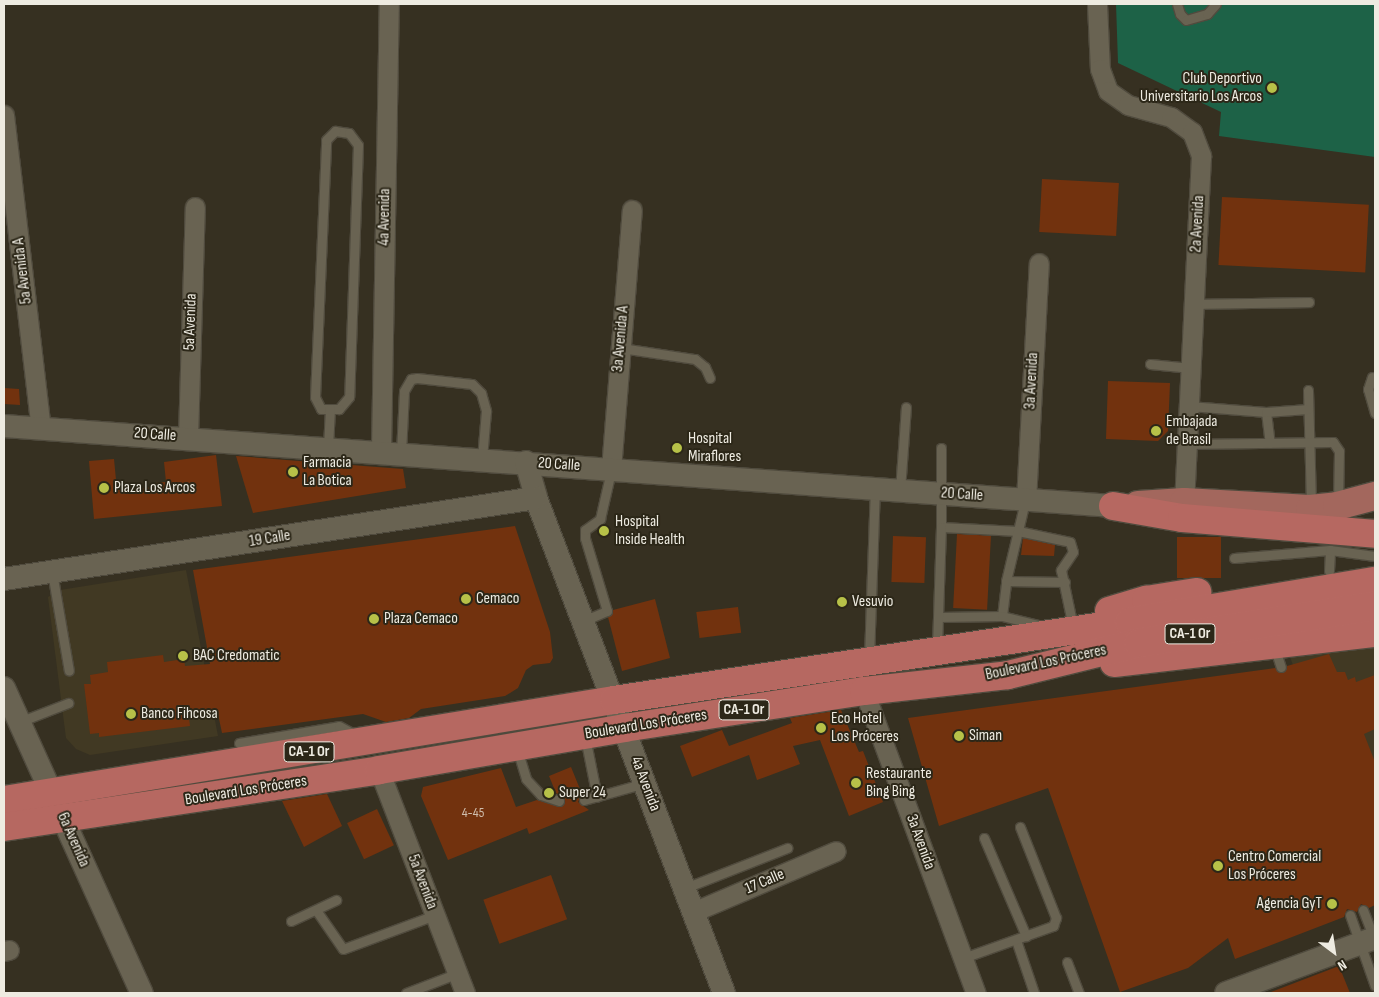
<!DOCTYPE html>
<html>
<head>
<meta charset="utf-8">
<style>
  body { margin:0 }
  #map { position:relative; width:1379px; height:997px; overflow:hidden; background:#363021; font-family:"Sofia Sans Condensed",sans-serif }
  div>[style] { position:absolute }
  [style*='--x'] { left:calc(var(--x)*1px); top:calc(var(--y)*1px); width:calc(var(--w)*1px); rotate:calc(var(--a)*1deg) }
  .built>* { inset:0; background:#413923 }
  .green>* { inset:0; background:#1d6247 }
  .building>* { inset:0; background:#72320e; transform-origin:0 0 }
  .roads { filter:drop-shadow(1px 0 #504b3e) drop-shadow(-1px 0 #504b3e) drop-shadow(0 1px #504b3e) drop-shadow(0 -1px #504b3e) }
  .service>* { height:9px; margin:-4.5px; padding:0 4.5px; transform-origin:4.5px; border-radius:4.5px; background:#696352 }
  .minor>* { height:19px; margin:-9.5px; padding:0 9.5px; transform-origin:9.5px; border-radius:9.5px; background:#696352 }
  .tertiary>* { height:22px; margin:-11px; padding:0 11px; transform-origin:11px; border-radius:11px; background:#696352 }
  .primary>* { height:28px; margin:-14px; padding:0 14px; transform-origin:14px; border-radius:14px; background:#a3675d }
  .trunk>* { height:28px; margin:-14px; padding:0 14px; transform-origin:14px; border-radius:14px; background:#b66861 }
  .dots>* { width:14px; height:14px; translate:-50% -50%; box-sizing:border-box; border:2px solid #2c2718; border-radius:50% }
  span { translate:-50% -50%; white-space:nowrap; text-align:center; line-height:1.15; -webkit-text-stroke:4px #2c2718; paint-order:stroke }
  .number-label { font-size:14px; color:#cfbdac }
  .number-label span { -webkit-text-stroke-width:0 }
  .shield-label span { padding:1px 4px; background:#2c2718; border:1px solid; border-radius:4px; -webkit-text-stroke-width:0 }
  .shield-label { font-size:15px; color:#eeebe1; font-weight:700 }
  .poi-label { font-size:16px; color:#eeebe1 }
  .right { translate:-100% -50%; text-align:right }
  .left { translate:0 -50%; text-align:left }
  .street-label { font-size:16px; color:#eeebe1 }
  .frame { position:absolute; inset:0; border:5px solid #eeebe1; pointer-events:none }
  .north { position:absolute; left:1309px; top:927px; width:50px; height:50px; -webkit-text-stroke:4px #2c2718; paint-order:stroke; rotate:149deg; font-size:14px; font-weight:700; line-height:20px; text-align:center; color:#eeebe1 }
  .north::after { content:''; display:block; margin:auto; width:18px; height:22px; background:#eeebe1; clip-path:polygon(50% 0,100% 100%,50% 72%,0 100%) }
</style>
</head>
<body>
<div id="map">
  <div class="built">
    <div style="clip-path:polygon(186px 570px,218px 736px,90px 755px,76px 749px,66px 738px,48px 597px,60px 590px)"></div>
    <div style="clip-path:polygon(1375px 643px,1375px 885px,1290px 657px)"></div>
  </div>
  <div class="green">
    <div style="clip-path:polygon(1116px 4px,1375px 4px,1375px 157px,1219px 136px,1221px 112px,1118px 63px)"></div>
  </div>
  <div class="building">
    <div style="left:1042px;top:179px;width:77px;height:53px;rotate:3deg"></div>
    <div style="left:1222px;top:197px;width:147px;height:68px;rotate:3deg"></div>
    <div style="clip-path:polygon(1108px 381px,1170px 383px,1168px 431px,1158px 441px,1106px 439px)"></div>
    <div style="clip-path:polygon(4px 388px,19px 389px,20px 405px,4px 404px)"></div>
    <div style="clip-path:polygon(216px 455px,222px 506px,94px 519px,89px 461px,114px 459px,117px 490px,155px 487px,155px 483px,166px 482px,164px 462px)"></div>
    <div style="clip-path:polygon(236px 456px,403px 469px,406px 488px,253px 513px)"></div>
    <div style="clip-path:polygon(515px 526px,550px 632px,553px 658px,550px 663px,533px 665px,526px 670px,518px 688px,505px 696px,421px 709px,409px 718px,386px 722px,363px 714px,222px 733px,218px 714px,189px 718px,190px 726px,99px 737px,99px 733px,90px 734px,84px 684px,91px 684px,90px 675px,108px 672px,107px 662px,163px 655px,164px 662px,184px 659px,185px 666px,210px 664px,193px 570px)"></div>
    <div style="left:957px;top:534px;width:34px;height:74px;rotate:3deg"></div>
    <div style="left:893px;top:536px;width:33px;height:46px;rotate:2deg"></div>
    <div style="left:1177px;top:537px;width:44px;height:41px"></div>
    <div style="clip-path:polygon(1023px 538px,1055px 545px,1054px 556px,1021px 555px)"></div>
    <div style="clip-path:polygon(655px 599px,670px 658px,622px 671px,608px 617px,613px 610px)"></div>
    <div style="left:738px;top:607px;width:26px;height:42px;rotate:83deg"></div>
    <div style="clip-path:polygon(1329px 654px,1337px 672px,1345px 672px,1348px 680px,1355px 677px,1356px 682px,1375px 675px,1375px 729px,1364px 734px,1375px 762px,1375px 905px,1369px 908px,1361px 904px,1357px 912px,1347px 909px,1344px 917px,1235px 959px,1228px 938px,1188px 968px,1120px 992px,1048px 788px,939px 826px,908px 718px,1275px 668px,1282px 673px,1287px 666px)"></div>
    <div style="clip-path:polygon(841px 710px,859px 752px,863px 751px,883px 802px,849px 816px,820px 740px,793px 746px,800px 764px,757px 780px,749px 755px,692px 777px,680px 746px,722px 730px,729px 746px,792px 723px,790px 718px)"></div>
    <div style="clip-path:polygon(571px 767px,582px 794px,578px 802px,589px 810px,529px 834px,527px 828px,448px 860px,421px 796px,423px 787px,501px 768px,516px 807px,537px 800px,560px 807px,565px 799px,556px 793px,549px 776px)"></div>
    <div style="clip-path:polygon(327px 794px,342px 826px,304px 847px,282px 801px)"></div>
    <div style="left:377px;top:809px;width:40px;height:33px;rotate:65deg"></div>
    <div style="left:551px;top:875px;width:47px;height:72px;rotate:70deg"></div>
    <div style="clip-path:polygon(1339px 966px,1350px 993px,1271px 993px,1271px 992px)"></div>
  </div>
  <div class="roads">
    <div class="service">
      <div style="--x:1177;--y:4;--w:10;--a:73"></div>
      <div style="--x:1180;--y:14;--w:8;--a:45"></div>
      <div style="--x:1186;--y:20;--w:22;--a:-16"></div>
      <div style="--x:1207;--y:14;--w:13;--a:-48"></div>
      <div style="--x:335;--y:131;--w:14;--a:8"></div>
      <div style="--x:349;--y:133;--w:15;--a:53"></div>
      <div style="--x:358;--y:145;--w:252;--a:92"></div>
      <div style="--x:349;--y:397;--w:16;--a:130"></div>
      <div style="--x:339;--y:409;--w:18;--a:180"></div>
      <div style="--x:321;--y:409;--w:13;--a:-117"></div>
      <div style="--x:315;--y:397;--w:257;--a:-87.5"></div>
      <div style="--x:326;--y:140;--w:13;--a:-45"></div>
      <div style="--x:1194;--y:304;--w:115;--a:-1"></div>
      <div style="--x:621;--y:348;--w:75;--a:8.5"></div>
      <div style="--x:695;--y:359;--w:13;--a:39"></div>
      <div style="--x:705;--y:367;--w:12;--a:66"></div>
      <div style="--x:1150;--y:364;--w:41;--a:5.6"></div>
      <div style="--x:1372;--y:377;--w:13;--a:108"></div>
      <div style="--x:1368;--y:389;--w:25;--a:74"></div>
      <div style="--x:1308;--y:390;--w:116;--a:88.5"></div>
      <div style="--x:1189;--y:406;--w:77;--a:4.5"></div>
      <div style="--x:1266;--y:412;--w:31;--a:83"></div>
      <div style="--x:1266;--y:412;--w:42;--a:-4.1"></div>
      <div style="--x:1187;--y:444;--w:146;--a:-0.8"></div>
      <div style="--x:1333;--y:442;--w:11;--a:56"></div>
      <div style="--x:1339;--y:451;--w:53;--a:91.1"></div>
      <div style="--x:328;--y:447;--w:38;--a:-87"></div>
      <div style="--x:941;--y:448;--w:79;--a:90"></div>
      <div style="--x:941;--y:527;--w:77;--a:3"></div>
      <div style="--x:1018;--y:531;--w:53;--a:11.9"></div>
      <div style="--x:1070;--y:542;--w:10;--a:73"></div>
      <div style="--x:1073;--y:552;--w:22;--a:124"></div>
      <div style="--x:1061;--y:570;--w:58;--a:78.1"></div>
      <div style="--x:401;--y:453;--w:62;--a:-87.2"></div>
      <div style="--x:404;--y:391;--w:14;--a:-60"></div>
      <div style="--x:411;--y:379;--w:6;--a:-9"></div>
      <div style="--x:417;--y:378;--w:55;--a:6.2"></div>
      <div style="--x:472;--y:384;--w:13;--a:45"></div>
      <div style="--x:481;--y:393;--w:19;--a:74"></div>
      <div style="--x:486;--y:411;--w:48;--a:94.8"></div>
      <div style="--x:900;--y:490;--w:83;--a:-85.9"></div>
      <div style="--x:1234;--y:558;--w:96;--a:-4.8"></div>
      <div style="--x:1329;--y:571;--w:21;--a:-87"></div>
      <div style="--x:1330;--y:550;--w:45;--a:7.6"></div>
      <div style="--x:52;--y:572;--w:100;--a:80.3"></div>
      <div style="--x:1006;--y:581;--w:59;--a:1"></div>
      <div style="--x:1002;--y:616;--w:35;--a:-83"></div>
      <div style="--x:1006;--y:581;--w:82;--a:-76.6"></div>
      <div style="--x:939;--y:617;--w:63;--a:-0.9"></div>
      <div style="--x:1002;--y:616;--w:41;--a:14"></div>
      <div style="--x:583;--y:621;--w:26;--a:-23"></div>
      <div style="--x:607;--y:611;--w:76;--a:-106.8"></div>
      <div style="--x:585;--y:538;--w:8;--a:-90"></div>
      <div style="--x:585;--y:530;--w:19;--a:-36"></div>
      <div style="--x:600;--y:519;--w:49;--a:-77.1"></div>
      <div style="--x:937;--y:647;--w:120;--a:-88.1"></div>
      <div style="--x:1275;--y:649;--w:19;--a:72"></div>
      <div style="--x:869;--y:658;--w:169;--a:-88"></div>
      <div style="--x:19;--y:722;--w:53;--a:-21.2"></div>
      <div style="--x:585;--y:737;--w:61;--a:78.7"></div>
      <div style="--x:239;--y:743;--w:101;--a:-9.6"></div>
      <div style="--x:339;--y:726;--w:19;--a:28"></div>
      <div style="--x:517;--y:749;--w:31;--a:73"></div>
      <div style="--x:526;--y:779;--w:22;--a:47"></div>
      <div style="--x:541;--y:795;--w:19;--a:18"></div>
      <div style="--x:584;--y:800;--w:63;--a:-15.6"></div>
      <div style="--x:984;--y:838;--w:107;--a:66.8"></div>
      <div style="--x:685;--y:888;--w:110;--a:-21.4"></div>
      <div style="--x:316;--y:910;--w:47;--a:55.3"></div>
      <div style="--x:343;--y:949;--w:98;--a:-20.3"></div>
      <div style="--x:1363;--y:910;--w:30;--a:69"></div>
      <div style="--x:1350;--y:915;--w:75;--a:70.6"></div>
      <div style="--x:291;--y:921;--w:50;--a:-25"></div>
      <div style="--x:1016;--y:940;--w:56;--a:71.2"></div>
      <div style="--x:963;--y:958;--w:96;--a:-19.6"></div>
      <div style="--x:1053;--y:926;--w:9;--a:-69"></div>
      <div style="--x:1056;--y:918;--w:98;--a:-111.6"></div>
      <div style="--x:1067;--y:962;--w:33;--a:69"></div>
      <div style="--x:406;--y:993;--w:56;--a:-21"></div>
    </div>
    <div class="minor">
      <div style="--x:1097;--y:4;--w:65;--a:87.4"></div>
      <div style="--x:1100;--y:69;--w:23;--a:70"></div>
      <div style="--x:1108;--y:91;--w:24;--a:35"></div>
      <div style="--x:1128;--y:105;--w:45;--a:15.6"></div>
      <div style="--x:1171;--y:117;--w:26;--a:36"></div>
      <div style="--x:1192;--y:132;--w:26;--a:69"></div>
      <div style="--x:1201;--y:156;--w:346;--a:92.8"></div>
      <div style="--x:4;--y:115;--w:315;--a:83.3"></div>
      <div style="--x:188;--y:437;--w:230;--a:-88.3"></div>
      <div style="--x:381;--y:451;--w:447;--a:-89"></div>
      <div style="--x:611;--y:469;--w:260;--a:-85.4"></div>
      <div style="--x:1026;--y:500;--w:237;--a:-86.9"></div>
      <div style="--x:864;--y:691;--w:322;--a:69.7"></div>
      <div style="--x:379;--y:770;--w:239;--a:68.9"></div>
      <div style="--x:693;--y:912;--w:155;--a:-23.1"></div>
      <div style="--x:4;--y:951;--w:5;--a:-11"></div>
    </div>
    <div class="tertiary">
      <div style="--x:4;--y:426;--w:1112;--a:4.13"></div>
      <div style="--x:526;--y:462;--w:37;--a:74"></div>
      <div style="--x:536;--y:498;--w:529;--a:69.2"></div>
      <div style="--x:4;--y:579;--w:538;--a:-8.66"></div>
      <div style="--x:4;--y:688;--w:335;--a:65.7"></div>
      <div style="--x:1226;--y:993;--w:159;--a:-20.3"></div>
    </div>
    <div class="primary">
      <div style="--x:1138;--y:505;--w:46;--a:-3.7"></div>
      <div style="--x:1184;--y:502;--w:126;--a:3.2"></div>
      <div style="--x:1310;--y:509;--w:27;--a:-6"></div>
      <div style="--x:1337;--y:506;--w:39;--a:-15"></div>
    </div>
    <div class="trunk">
      <div style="--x:1113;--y:506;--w:70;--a:9.9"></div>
      <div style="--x:1182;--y:518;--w:194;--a:4.7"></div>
      <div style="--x:1109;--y:611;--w:39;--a:-17"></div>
      <div style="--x:1146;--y:600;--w:52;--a:-8.9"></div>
      <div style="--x:1114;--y:663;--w:263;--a:-6.6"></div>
      <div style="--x:4;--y:800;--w:618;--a:-9.31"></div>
      <div style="--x:614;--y:700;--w:521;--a:-8.61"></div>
      <div style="--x:1129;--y:622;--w:249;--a:-9.5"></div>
      <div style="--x:4;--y:827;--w:379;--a:-8.6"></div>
      <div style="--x:379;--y:770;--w:249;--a:-9.7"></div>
      <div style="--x:624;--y:728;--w:243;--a:-8.8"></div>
      <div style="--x:864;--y:691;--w:145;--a:-6.3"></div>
      <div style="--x:1008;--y:675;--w:134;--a:-13.8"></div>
      <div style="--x:1138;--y:643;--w:240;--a:-8.9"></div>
    </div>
  </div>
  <div class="dots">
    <div style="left:1272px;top:88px;background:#b7c148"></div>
    <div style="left:1156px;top:431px;background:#b7c148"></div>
    <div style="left:677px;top:448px;background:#b7c148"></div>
    <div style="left:293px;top:472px;background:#b7c148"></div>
    <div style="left:104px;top:488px;background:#b7c148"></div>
    <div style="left:604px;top:531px;background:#b7c148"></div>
    <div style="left:466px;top:599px;background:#b7c148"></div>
    <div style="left:842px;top:602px;background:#b7c148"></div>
    <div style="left:374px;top:619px;background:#b7c148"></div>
    <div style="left:183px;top:656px;background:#b7c148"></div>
    <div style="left:131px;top:714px;background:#b7c148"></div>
    <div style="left:821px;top:728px;background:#b7c148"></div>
    <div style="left:959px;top:736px;background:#b7c148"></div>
    <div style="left:856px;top:783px;background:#b7c148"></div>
    <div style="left:549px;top:793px;background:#b7c148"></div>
    <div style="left:1218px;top:866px;background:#b7c148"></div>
    <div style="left:1332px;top:904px;background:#b7c148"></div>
  </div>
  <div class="number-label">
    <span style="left:473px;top:813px">4-45</span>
  </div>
  <div class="shield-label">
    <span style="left:1190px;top:634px">CA-1 Or</span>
    <span style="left:744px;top:710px">CA-1 Or</span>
    <span style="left:309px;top:752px">CA-1 Or</span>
  </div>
  <div class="poi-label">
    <span class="right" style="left:1262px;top:88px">Club Deportivo<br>Universitario Los Arcos</span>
    <span class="left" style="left:1166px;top:431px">Embajada<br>de Brasil</span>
    <span class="left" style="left:688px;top:448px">Hospital<br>Miraflores</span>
    <span class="left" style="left:303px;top:472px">Farmacia<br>La Botica</span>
    <span class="left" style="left:114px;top:488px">Plaza Los Arcos</span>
    <span class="left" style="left:615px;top:531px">Hospital<br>Inside Health</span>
    <span class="left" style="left:476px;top:599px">Cemaco</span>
    <span class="left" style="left:852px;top:602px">Vesuvio</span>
    <span class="left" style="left:384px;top:619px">Plaza Cemaco</span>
    <span class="left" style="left:193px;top:656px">BAC Credomatic</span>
    <span class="left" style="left:141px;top:714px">Banco Fihcosa</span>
    <span class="left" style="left:831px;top:728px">Eco Hotel<br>Los Próceres</span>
    <span class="left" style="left:969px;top:736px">Siman</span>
    <span class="left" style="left:866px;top:783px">Restaurante<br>Bing Bing</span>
    <span class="left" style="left:559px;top:793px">Super 24</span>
    <span class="left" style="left:1228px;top:866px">Centro Comercial<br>Los Próceres</span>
    <span class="right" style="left:1322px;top:904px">Agencia GyT</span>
  </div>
  <div class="street-label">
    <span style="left:385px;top:217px;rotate:-89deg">4a Avenida</span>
    <span style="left:1198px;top:224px;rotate:-87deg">2a Avenida</span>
    <span style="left:23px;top:271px;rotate:-97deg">5a Avenida A</span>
    <span style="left:191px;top:322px;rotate:-88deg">5a Avenida</span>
    <span style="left:621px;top:339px;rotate:-85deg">3a Avenida A</span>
    <span style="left:1032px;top:381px;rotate:-87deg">3a Avenida</span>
    <span style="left:155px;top:435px;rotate:4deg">20 Calle</span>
    <span style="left:559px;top:465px;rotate:4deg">20 Calle</span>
    <span style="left:962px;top:495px;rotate:4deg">20 Calle</span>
    <span style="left:270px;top:539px;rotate:-9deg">19 Calle</span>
    <span style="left:1046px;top:663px;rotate:-12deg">Boulevard Los Próceres</span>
    <span style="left:646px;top:725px;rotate:-9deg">Boulevard Los Próceres</span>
    <span style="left:645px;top:784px;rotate:69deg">4a Avenida</span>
    <span style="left:246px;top:791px;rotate:-9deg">Boulevard Los Próceres</span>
    <span style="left:73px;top:840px;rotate:66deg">6a Avenida</span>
    <span style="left:920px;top:842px;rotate:70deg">3a Avenida</span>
    <span style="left:422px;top:882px;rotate:69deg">5a Avenida</span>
    <span style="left:765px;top:882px;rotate:-23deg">17 Calle</span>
  </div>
  <div class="frame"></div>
  <div class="north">N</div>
</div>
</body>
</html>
